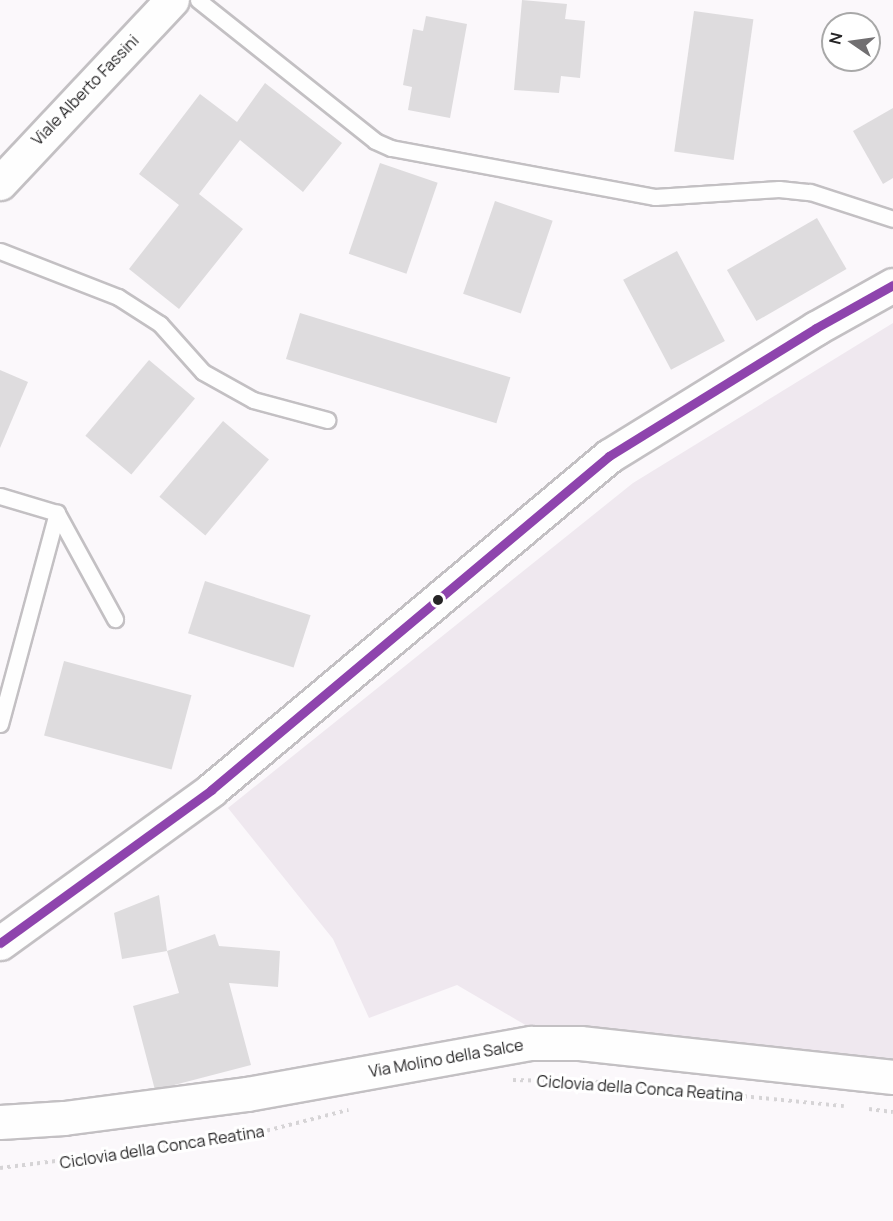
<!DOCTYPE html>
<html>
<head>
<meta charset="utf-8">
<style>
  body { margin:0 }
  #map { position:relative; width:893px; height:1221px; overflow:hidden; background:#fbf8fb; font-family:Manrope,sans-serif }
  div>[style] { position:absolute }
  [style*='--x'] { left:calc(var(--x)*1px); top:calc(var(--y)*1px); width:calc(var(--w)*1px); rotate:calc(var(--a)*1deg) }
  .built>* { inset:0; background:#efe8ef }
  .building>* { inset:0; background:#dedcde; transform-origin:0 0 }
  .path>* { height:4px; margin-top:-2px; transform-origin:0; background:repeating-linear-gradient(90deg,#d6d4d6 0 3px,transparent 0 7.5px) }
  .roads { filter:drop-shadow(2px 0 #c3c0c3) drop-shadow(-2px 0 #c3c0c3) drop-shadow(0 2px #c3c0c3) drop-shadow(0 -2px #c3c0c3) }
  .service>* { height:15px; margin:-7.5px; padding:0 7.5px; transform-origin:7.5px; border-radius:7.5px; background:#fefefe }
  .tertiary>* { height:33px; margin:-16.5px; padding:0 16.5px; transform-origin:16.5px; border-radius:16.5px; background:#fefefe }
  .secondary>* { height:33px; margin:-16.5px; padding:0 16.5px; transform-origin:16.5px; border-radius:16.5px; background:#fefefe }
  .bus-1>* { height:9px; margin:-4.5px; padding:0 4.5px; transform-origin:4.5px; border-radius:4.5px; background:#8e44ad }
  .dots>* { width:16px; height:16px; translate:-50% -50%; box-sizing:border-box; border:3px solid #fff; border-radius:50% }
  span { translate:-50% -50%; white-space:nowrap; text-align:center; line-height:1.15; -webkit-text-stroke:6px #fff; paint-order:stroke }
  .street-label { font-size:16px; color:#262526 }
  .north { position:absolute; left:821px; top:12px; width:60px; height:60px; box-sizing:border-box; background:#fff; border:2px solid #a8a8a8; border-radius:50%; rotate:283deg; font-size:16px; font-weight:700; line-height:24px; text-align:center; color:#262526 }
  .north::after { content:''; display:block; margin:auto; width:21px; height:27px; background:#716f71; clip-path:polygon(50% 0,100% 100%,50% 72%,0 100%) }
</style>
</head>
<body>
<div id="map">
  <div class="built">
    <div style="clip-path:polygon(893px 323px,893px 1063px,534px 1030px,457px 985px,369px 1018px,333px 939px,228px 808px,633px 483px)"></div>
  </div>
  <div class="building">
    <div style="clip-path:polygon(522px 0,567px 4px,565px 19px,585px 21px,580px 78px,561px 76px,559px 93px,514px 90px)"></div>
    <div style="left:694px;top:11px;width:60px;height:142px;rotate:8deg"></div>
    <div style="clip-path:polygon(426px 16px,467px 24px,450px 118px,408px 110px,412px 87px,403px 85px,413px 29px,423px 31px)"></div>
    <div style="clip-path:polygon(265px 83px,342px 143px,303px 192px,240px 140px,199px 194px,243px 229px,179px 309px,129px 269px,179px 205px,139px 174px,200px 94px,237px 122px)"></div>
    <div style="clip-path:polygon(893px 108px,893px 178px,883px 184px,853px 131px)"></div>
    <div style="left:380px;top:163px;width:61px;height:96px;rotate:19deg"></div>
    <div style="left:495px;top:201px;width:61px;height:98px;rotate:19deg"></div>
    <div style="left:817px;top:218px;width:59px;height:104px;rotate:60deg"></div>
    <div style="left:677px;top:251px;width:102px;height:61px;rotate:62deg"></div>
    <div style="left:300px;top:313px;width:220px;height:48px;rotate:17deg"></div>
    <div style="left:149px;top:360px;width:60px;height:99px;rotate:40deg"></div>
    <div style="clip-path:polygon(0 370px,28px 382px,0 448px)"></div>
    <div style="left:223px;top:421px;width:60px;height:99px;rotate:40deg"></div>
    <div style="left:205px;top:581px;width:111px;height:55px;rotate:18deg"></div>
    <div style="left:64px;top:661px;width:132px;height:77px;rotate:15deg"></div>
    <div style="clip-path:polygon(159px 895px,167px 951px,215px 934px,219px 946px,280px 951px,278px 987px,229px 983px,251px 1065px,155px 1090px,133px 1006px,179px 993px,167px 951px,122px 959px,114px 913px)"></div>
  </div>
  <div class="path">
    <div style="--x:513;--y:1080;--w:89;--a:1.3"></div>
    <div style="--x:602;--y:1082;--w:243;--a:5.7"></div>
    <div style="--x:869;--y:1109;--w:24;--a:7"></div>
    <div style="--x:0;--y:1168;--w:240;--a:-7.2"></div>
    <div style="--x:238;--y:1138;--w:114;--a:-14.3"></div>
  </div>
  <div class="roads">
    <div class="service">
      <div style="--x:198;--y:0;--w:226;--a:38.5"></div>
      <div style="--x:375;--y:141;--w:17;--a:24"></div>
      <div style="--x:391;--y:148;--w:269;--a:10.5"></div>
      <div style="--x:655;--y:197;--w:124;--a:-3.7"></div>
      <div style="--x:779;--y:189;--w:31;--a:6"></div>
      <div style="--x:810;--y:192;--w:87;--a:18"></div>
      <div style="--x:0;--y:251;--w:127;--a:21.3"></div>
      <div style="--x:118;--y:297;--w:50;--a:32.7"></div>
      <div style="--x:160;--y:324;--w:64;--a:48.1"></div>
      <div style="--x:203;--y:372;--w:57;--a:29.2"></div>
      <div style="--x:253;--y:400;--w:77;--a:15.1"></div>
      <div style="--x:0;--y:496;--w:59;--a:16.6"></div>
      <div style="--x:57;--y:513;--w:121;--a:61.3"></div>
      <div style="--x:0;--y:724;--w:219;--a:-74.9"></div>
    </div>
    <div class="tertiary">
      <div style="--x:0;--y:1122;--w:64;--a:-3.6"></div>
      <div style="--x:64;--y:1118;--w:185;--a:-7.5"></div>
      <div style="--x:247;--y:1094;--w:289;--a:-10.2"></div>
      <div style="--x:531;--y:1043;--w:49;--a:0"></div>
      <div style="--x:580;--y:1043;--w:315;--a:6.2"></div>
    </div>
    <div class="secondary">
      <div style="--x:0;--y:183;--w:251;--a:-46.8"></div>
      <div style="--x:0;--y:943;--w:261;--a:-35.9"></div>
      <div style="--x:211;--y:790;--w:520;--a:-40"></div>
      <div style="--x:609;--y:456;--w:243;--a:-31.7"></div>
      <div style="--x:816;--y:328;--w:88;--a:-29.2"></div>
    </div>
  </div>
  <div class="bus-1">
    <div style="--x:0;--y:943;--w:261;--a:-35.9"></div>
    <div style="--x:211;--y:790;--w:520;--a:-40"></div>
    <div style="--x:609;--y:456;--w:243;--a:-31.7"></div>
    <div style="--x:816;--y:328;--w:88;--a:-29.2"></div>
  </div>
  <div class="dots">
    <div style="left:438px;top:600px;background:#262526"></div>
  </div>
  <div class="street-label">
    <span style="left:85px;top:90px;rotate:-46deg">Viale Alberto Fassini</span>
    <span style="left:446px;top:1058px;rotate:-10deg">Via Molino della Salce</span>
    <span style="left:640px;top:1088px;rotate:4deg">Ciclovia della Conca Reatina</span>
    <span style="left:162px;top:1147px;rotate:-9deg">Ciclovia della Conca Reatina</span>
  </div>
  <div class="north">N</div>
</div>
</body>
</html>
